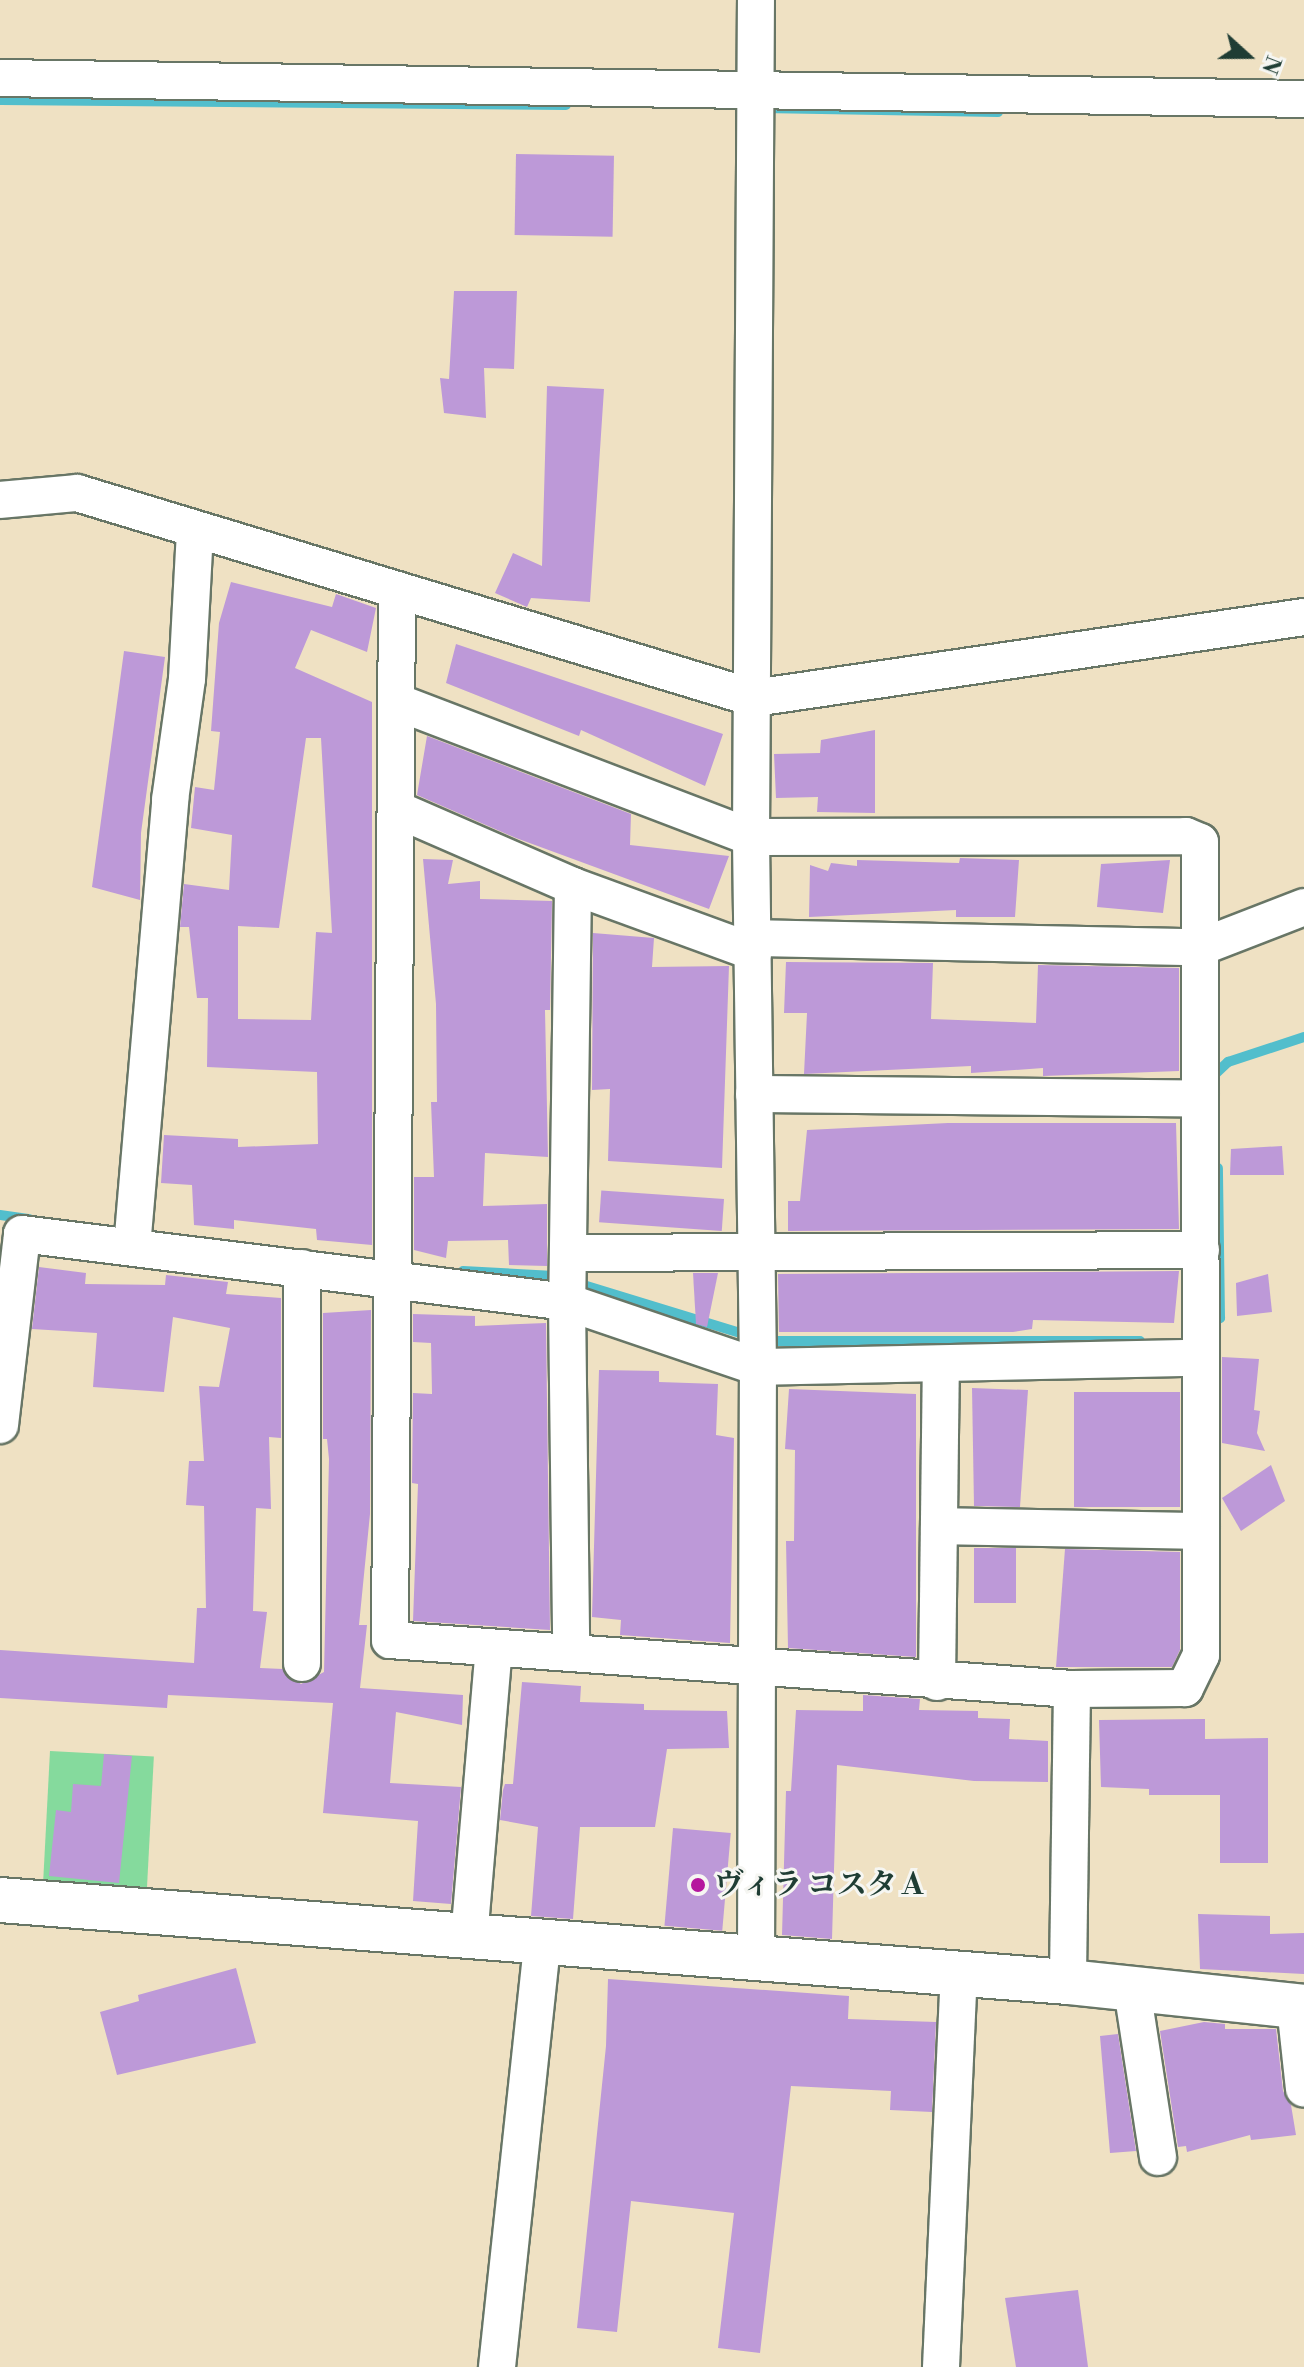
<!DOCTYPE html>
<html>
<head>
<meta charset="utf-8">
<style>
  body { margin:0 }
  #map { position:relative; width:1304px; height:2367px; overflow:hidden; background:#efe1c3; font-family:"Libre Bodoni","Noto Serif JP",serif }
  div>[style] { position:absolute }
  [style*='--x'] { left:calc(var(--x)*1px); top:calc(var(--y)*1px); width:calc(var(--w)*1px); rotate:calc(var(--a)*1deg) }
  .green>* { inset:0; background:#85da9d; transform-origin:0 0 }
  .stream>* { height:10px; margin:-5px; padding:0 5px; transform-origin:5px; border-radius:5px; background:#52becc }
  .building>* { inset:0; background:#bd99d8; transform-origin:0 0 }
  .roads { filter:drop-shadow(2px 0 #687666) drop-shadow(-2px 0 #687666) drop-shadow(0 2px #687666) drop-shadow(0 -2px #687666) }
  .minor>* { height:36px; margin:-18px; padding:0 18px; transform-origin:18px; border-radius:18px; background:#fff }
  .tertiary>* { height:44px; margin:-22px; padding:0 22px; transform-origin:22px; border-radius:22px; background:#fff }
  .dots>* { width:22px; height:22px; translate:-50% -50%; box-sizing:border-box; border:4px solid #f6f6f2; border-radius:50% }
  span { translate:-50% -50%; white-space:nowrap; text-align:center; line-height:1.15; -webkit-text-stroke:6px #f6f6f2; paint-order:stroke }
  .poi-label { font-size:30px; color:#1f3d34; font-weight:700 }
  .left { translate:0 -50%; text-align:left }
  .north { position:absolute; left:1208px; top:16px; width:80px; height:80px; -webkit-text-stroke:6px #f6f6f2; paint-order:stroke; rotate:111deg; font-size:22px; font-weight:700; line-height:32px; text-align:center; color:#1f3d34 }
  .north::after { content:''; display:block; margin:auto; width:28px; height:36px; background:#1f3d34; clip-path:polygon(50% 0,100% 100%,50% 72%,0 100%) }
</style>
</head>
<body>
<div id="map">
  <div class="green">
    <div style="left:50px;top:1751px;width:104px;height:133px;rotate:3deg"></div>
  </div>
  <div class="stream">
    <div style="--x:0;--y:100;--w:566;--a:0.51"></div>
    <div style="--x:762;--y:108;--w:236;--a:1"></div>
    <div style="--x:1213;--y:1076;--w:21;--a:-43"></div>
    <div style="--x:1228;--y:1062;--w:80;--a:-18.2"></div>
    <div style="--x:0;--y:1215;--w:30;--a:8"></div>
    <div style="--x:463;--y:1271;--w:91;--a:3.1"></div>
    <div style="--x:554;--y:1276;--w:205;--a:17"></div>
    <div style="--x:1208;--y:1325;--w:14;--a:-30"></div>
    <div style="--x:1220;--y:1318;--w:150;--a:-90.8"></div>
    <div style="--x:765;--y:1341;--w:375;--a:0"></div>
  </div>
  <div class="building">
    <div style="left:516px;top:154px;width:98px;height:81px;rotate:1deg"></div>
    <div style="clip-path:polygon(454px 291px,517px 291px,514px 369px,484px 368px,486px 418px,444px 413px,440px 378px,449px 379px)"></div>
    <div style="clip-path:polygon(547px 386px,604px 389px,590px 602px,531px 598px,527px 607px,495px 593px,513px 553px,542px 566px)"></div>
    <div style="clip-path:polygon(evenodd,231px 582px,332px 607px,336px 594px,376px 608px,367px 652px,311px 630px,295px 668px,372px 702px,372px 1245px,317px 1240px,316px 1229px,234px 1220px,234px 1229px,194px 1225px,192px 1185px,161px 1183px,164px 1135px,238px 1139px,238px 1147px,318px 1144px,317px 1072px,207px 1067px,208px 998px,197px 998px,189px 927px,180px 927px,184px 884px,229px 890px,232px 835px,191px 828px,195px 787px,214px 790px,220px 732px,211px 731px,219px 623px,231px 582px,306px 738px,321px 738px,332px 933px,316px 932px,311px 1020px,238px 1019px,238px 926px,279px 928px,306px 738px)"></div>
    <div style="clip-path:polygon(456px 644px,723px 734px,705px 786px,581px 730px,579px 736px,446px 683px)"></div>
    <div style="clip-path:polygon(124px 651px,165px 657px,141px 833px,140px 900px,92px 887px)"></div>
    <div style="clip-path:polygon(875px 730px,875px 813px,817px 812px,818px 797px,776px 798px,774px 754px,820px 753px,821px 740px)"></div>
    <div style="clip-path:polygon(427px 736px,631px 814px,630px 845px,729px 856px,709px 909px,516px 838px,417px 795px)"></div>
    <div style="clip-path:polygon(960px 858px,1019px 860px,1015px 917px,956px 917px,956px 910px,809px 917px,810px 865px,828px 871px,831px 863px,857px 866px,857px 860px,959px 863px)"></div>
    <div style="clip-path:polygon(423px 859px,453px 860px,448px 884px,480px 881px,480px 899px,552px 901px,550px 1010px,545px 1010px,548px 1157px,485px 1153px,483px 1206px,547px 1204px,547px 1266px,509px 1265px,508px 1240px,448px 1241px,446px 1258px,414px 1250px,414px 1177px,434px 1177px,431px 1102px,437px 1102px,436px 1004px)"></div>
    <div style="clip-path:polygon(1170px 860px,1163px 913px,1097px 907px,1101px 864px)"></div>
    <div style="clip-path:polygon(593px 933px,654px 938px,652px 967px,729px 966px,722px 1168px,608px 1161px,610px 1089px,592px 1090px)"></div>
    <div style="clip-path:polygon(786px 962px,933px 963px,931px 1019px,1036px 1023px,1038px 965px,1179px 968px,1179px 1071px,1043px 1076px,1043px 1068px,971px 1073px,971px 1066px,804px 1074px,807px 1013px,784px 1013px)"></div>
    <div style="clip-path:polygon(948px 1123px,1176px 1123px,1179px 1229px,788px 1231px,788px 1201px,800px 1201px,807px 1130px)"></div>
    <div style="clip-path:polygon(1282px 1146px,1284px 1175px,1230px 1175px,1231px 1149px)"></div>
    <div style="left:724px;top:1199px;width:32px;height:123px;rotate:94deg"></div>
    <div style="clip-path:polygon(39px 1267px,86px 1273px,85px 1284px,165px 1285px,166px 1275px,228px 1282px,226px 1294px,281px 1298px,281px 1438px,269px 1437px,271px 1509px,256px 1508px,253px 1611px,267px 1612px,260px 1668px,283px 1669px,301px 1684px,324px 1672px,329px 1459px,327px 1439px,323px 1439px,323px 1313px,371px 1310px,370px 1514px,359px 1625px,367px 1625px,360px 1688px,463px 1695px,462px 1725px,396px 1712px,390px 1783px,461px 1787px,451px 1904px,413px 1901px,418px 1821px,323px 1813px,333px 1703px,168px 1695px,167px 1708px,0 1698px,0 1650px,194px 1663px,197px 1608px,206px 1608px,204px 1506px,186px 1505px,189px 1461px,204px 1461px,199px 1386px,219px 1387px,230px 1328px,173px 1317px,164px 1392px,93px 1387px,97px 1333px,32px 1329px)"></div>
    <div style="clip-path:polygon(1179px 1271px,1174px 1323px,1033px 1320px,1032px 1329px,1013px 1332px,779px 1332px,778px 1274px)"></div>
    <div style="clip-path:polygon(693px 1273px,718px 1273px,707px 1327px,696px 1324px)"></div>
    <div style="clip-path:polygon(1268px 1274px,1272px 1312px,1237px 1316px,1236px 1283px)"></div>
    <div style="clip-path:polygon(413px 1314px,475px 1316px,475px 1326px,546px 1323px,550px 1630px,413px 1621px,418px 1484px,412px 1483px,413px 1393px,432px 1394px,431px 1343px,413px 1342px)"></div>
    <div style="clip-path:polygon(1222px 1357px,1259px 1359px,1254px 1410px,1260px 1411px,1257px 1433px,1265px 1451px,1222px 1443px)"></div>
    <div style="clip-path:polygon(599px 1370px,659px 1371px,659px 1382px,718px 1384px,716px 1435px,734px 1438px,730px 1643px,620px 1635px,621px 1620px,592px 1617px)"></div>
    <div style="clip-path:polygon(972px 1388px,1028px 1390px,1020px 1507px,974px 1506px)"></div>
    <div style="clip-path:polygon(789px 1389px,916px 1394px,916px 1657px,788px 1648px,786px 1541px,794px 1541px,795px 1450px,785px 1449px)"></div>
    <div style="left:1074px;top:1392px;width:106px;height:115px"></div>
    <div style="clip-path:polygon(1271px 1465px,1285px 1501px,1241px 1531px,1222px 1498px)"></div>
    <div style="left:974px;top:1548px;width:42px;height:55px"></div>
    <div style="clip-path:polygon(1065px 1549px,1180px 1552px,1180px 1650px,1172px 1667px,1056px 1667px)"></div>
    <div style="clip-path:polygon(522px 1682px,581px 1686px,580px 1702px,644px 1704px,644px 1710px,727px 1711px,729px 1748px,667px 1749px,655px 1827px,580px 1827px,573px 1919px,531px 1916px,538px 1827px,500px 1820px,503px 1790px,505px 1784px,513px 1784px)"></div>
    <div style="clip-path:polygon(863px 1695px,920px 1699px,919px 1710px,978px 1711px,978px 1718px,1010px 1719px,1009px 1739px,1048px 1741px,1048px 1782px,974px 1781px,837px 1765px,832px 1939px,782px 1935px,786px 1791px,791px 1791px,796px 1710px,863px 1711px)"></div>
    <div style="clip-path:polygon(1205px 1719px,1205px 1739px,1268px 1738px,1268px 1863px,1220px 1863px,1220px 1795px,1149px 1795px,1149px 1789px,1101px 1787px,1099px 1720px)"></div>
    <div style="clip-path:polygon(104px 1754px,132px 1756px,119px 1883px,49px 1876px,56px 1810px,71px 1812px,73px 1784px,101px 1786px)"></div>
    <div style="left:673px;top:1828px;width:58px;height:98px;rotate:5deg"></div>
    <div style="clip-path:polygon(1198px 1914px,1270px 1916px,1270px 1934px,1304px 1933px,1304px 1974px,1200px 1969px)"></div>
    <div style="clip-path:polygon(236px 1968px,256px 2043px,117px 2075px,100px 2012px,139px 2001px,138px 1995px)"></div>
    <div style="clip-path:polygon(608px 1979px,849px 1996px,848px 2019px,936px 2022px,932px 2112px,890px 2110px,891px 2091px,791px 2086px,760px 2353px,718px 2348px,734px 2213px,631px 2201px,617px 2332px,577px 2328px,606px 2046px)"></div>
    <div style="clip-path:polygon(1204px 2022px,1225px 2024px,1225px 2029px,1276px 2029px,1283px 2091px,1291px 2105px,1296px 2135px,1251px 2140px,1250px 2135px,1187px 2152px,1186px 2146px,1178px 2147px,1160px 2031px)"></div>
    <div style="clip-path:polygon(1118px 2034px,1136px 2151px,1110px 2153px,1100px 2036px)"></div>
    <div style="clip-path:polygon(1078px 2290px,1088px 2367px,1016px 2367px,1005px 2298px)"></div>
  </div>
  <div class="roads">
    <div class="minor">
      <div style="--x:0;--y:78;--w:1304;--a:0.92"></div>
      <div style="--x:0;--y:500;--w:77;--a:-5.2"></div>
      <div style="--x:77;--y:493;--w:707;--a:16.85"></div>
      <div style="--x:754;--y:698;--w:556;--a:-8.38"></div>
      <div style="--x:397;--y:590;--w:1050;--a:90.38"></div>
      <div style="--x:390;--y:1640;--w:684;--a:4.11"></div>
      <div style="--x:397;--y:702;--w:379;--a:20.9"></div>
      <div style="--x:751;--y:837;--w:435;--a:-0.1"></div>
      <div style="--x:1186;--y:836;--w:15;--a:23"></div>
      <div style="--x:1200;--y:842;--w:813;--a:89.93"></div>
      <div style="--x:1201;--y:1655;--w:37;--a:116"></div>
      <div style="--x:1185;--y:1688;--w:113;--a:179.5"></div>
      <div style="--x:1072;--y:1689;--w:293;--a:90.8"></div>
      <div style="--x:396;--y:809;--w:193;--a:23.5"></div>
      <div style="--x:573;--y:886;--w:416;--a:90.8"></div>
      <div style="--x:567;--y:1302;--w:351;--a:89.3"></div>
      <div style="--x:573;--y:886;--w:192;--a:20.1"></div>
      <div style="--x:753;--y:938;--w:448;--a:1.2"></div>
      <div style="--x:1201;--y:947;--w:110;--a:-21.2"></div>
      <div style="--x:754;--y:1094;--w:446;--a:0.6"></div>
      <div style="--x:132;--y:1247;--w:449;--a:-85.1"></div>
      <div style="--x:170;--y:800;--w:122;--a:-82"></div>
      <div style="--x:187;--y:679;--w:150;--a:-86.9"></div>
      <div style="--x:568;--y:1253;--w:633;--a:-0.27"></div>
      <div style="--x:302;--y:1268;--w:395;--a:90"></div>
      <div style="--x:0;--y:1425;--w:192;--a:-83.4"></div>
      <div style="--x:22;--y:1234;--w:549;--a:7.11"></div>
      <div style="--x:567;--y:1302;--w:202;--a:18.8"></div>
      <div style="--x:758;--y:1367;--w:443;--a:-1.2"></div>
      <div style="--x:939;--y:1526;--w:262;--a:1.1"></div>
      <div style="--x:937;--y:1682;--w:318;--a:-89.3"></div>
      <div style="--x:469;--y:1938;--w:290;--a:-85.1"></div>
      <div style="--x:756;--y:1958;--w:591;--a:-89.81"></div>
      <div style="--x:758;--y:1367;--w:530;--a:-90.76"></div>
      <div style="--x:751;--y:837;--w:837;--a:-89.66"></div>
      <div style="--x:1132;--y:1989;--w:170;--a:81.2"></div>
      <div style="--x:1295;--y:2006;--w:83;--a:83.8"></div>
      <div style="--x:497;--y:2367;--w:425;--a:-83.9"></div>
      <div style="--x:941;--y:2367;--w:392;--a:-87.4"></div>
    </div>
    <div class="tertiary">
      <div style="--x:0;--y:1900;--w:1071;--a:4.39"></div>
      <div style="--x:1068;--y:1982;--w:237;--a:6"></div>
    </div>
  </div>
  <div class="dots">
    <div style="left:698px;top:1885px;background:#b5179e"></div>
  </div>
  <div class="poi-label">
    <span class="left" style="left:714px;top:1885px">ヴィラ コスタ A</span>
  </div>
  <div class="north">N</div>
</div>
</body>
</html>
